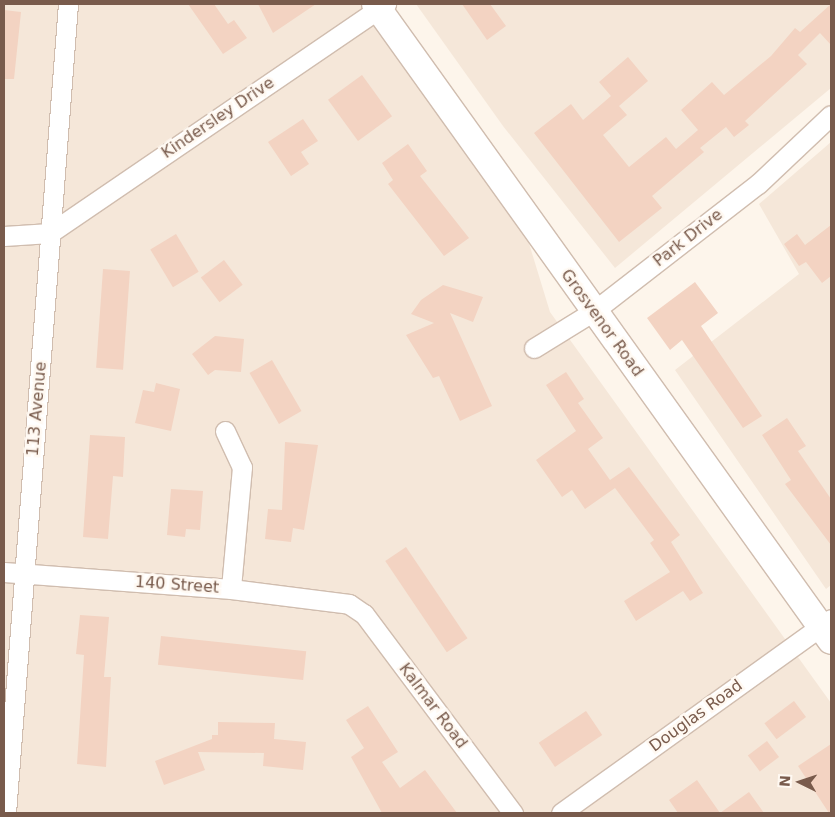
<!DOCTYPE html>
<html>
<head>
<meta charset="utf-8">
<style>
  body { margin:0 }
  #map { position:relative; width:835px; height:817px; overflow:hidden; background:#fdf5eb; font-family:"DejaVu Sans",sans-serif }
  div>[style] { position:absolute }
  [style*='--x'] { left:calc(var(--x)*1px); top:calc(var(--y)*1px); width:calc(var(--w)*1px); rotate:calc(var(--a)*1deg) }
  .residential>* { inset:0; background:#f5e7d9 }
  .building>* { inset:0; background:#f3d3c2; transform-origin:0 0 }
  .roads { filter:drop-shadow(1px 0 #d0bdaf) drop-shadow(-1px 0 #d0bdaf) drop-shadow(0 1px #d0bdaf) drop-shadow(0 -1px #d0bdaf) }
  .street>* { height:19px; margin:-9.5px; padding:0 9.5px; transform-origin:9.5px; border-radius:9.5px; background:#fff }
  .secondary>* { height:26px; margin:-13px; padding:0 13px; transform-origin:13px; border-radius:13px; background:#fff }
  span { translate:-50% -50%; white-space:nowrap; text-align:center; line-height:1.15; -webkit-text-stroke:5px #fff9f2; paint-order:stroke }
  .street-label { font-size:16px; color:#795b4c }
  .frame { position:absolute; inset:0; border:5px solid #795b4c; pointer-events:none }
  .north { position:absolute; left:775px; top:757px; width:50px; height:50px; -webkit-text-stroke:4px #fff9f2; paint-order:stroke; rotate:274deg; font-size:14px; font-weight:700; line-height:20px; text-align:center; color:#795b4c }
  .north::after { content:''; display:block; margin:auto; width:18px; height:22px; background:#795b4c; clip-path:polygon(50% 0,100% 100%,50% 72%,0 100%) }
</style>
</head>
<body>
<div id="map">
  <div class="residential">
    <div style="clip-path:polygon(4px 4px,363px 4px,524px 227px,550px 312px,831px 703px,831px 813px,4px 813px)"></div>
    <div style="clip-path:polygon(416px 4px,831px 4px,831px 88px,615px 268px,503px 126px)"></div>
    <div style="clip-path:polygon(831px 142px,831px 585px,826px 589px,675px 370px,799px 274px,759px 204px)"></div>
  </div>
  <div class="building">
    <div style="clip-path:polygon(188px 4px,214px 4px,228px 24px,234px 20px,247px 38px,223px 54px)"></div>
    <div style="clip-path:polygon(258px 4px,316px 4px,273px 33px)"></div>
    <div style="clip-path:polygon(462px 4px,490px 4px,506px 26px,487px 40px)"></div>
    <div style="clip-path:polygon(831px 4px,831px 45px,820px 33px,798px 55px,807px 64px,745px 121px,749px 125px,734px 137px,726px 127px,700px 148px,704px 152px,652px 196px,662px 208px,619px 242px,534px 133px,571px 104px,583px 120px,611px 96px,599px 82px,628px 57px,648px 81px,619px 106px,627px 115px,603px 135px,629px 167px,666px 137px,676px 149px,698px 130px,681px 110px,712px 82px,724px 95px,771px 56px,795px 28px,800px 32px)"></div>
    <div style="clip-path:polygon(4px 10px,21px 12px,14px 79px,4px 79px)"></div>
    <div style="left:362px;top:75px;width:51px;height:42px;rotate:54deg"></div>
    <div style="clip-path:polygon(303px 119px,318px 141px,301px 152px,309px 164px,291px 176px,268px 142px)"></div>
    <div style="clip-path:polygon(408px 144px,427px 171px,420px 176px,469px 238px,444px 256px,388px 184px,393px 180px,382px 163px)"></div>
    <div style="clip-path:polygon(831px 225px,831px 276px,822px 283px,806px 262px,799px 266px,784px 244px,797px 234px,805px 245px)"></div>
    <div style="left:176px;top:234px;width:44px;height:30px;rotate:59deg"></div>
    <div style="left:224px;top:260px;width:31px;height:29px;rotate:53deg"></div>
    <div style="left:103px;top:269px;width:27px;height:99px;rotate:4deg"></div>
    <div style="clip-path:polygon(695px 282px,718px 313px,701px 326px,762px 416px,743px 428px,682px 340px,670px 350px,647px 318px)"></div>
    <div style="clip-path:polygon(443px 285px,483px 297px,473px 322px,450px 313px,492px 406px,460px 421px,439px 376px,433px 378px,406px 335px,434px 323px,411px 314px,421px 300px)"></div>
    <div style="clip-path:polygon(215px 336px,244px 339px,241px 372px,215px 370px,208px 375px,192px 354px)"></div>
    <div style="left:272px;top:360px;width:59px;height:26px;rotate:60deg"></div>
    <div style="clip-path:polygon(566px 372px,584px 399px,578px 403px,603px 438px,588px 449px,610px 480px,629px 467px,680px 535px,671px 542px,703px 593px,690px 601px,683px 591px,636px 621px,624px 601px,670px 572px,650px 543px,654px 540px,615px 488px,585px 509px,572px 490px,562px 497px,536px 460px,576px 431px,546px 385px)"></div>
    <div style="clip-path:polygon(156px 383px,180px 389px,171px 431px,135px 423px,143px 390px,154px 392px)"></div>
    <div style="clip-path:polygon(787px 418px,806px 446px,798px 451px,831px 499px,831px 545px,785px 484px,791px 480px,762px 435px)"></div>
    <div style="clip-path:polygon(90px 435px,125px 437px,123px 477px,113px 476px,108px 539px,83px 537px)"></div>
    <div style="clip-path:polygon(285px 442px,318px 445px,304px 530px,293px 528px,291px 542px,265px 539px,268px 509px,282px 510px)"></div>
    <div style="clip-path:polygon(171px 489px,203px 491px,200px 530px,186px 529px,185px 537px,167px 535px)"></div>
    <div style="left:406px;top:547px;width:110px;height:25px;rotate:56deg"></div>
    <div style="clip-path:polygon(80px 615px,109px 617px,104px 677px,111px 677px,106px 767px,77px 764px,84px 655px,76px 654px)"></div>
    <div style="left:161px;top:636px;width:146px;height:29px;rotate:6deg"></div>
    <div style="left:794px;top:701px;width:20px;height:37px;rotate:53deg"></div>
    <div style="clip-path:polygon(368px 706px,398px 752px,382px 762px,400px 788px,425px 770px,457px 813px,382px 813px,351px 757px,364px 748px,346px 720px)"></div>
    <div style="left:586px;top:711px;width:29px;height:57px;rotate:56deg"></div>
    <div style="clip-path:polygon(218px 722px,275px 723px,274px 739px,306px 742px,303px 770px,263px 766px,264px 753px,198px 752px,205px 770px,164px 785px,155px 761px,212px 739px,212px 735px,218px 735px)"></div>
    <div style="left:767px;top:741px;width:20px;height:24px;rotate:53deg"></div>
    <div style="clip-path:polygon(831px 744px,831px 813px,829px 813px,798px 766px)"></div>
    <div style="clip-path:polygon(697px 780px,720px 813px,749px 792px,764px 813px,678px 813px,669px 800px)"></div>
  </div>
  <div class="roads">
    <div class="street">
      <div style="--x:50;--y:233;--w:407;--a:-34.3"></div>
      <div style="--x:4;--y:236;--w:46;--a:-3.7"></div>
      <div style="--x:534;--y:348;--w:70;--a:-31.7"></div>
      <div style="--x:594;--y:311;--w:207;--a:-37.8"></div>
      <div style="--x:758;--y:184;--w:100;--a:-43.4"></div>
      <div style="--x:225;--y:431;--w:40;--a:65"></div>
      <div style="--x:242;--y:467;--w:122;--a:95.2"></div>
      <div style="--x:4;--y:572;--w:228;--a:4.3"></div>
      <div style="--x:231;--y:589;--w:119;--a:7.2"></div>
      <div style="--x:349;--y:604;--w:18;--a:34"></div>
      <div style="--x:364;--y:614;--w:249;--a:53.2"></div>
      <div style="--x:6;--y:813;--w:811;--a:-85.62"></div>
      <div style="--x:561;--y:813;--w:332;--a:-35.7"></div>
    </div>
    <div class="secondary">
      <div style="--x:375;--y:4;--w:783;--a:54.4"></div>
    </div>
  </div>
  <div class="street-label">
    <span style="left:218px;top:118px;rotate:-34deg">Kindersley Drive</span>
    <span style="left:688px;top:238px;rotate:-38deg">Park Drive</span>
    <span style="left:602px;top:323px;rotate:54deg">Grosvenor Road</span>
    <span style="left:37px;top:409px;rotate:-85deg">113 Avenue</span>
    <span style="left:177px;top:585px;rotate:4deg">140 Street</span>
    <span style="left:433px;top:706px;rotate:53deg">Kalmar Road</span>
    <span style="left:696px;top:716px;rotate:-36deg">Douglas Road</span>
  </div>
  <div class="frame"></div>
  <div class="north">N</div>
</div>
</body>
</html>
